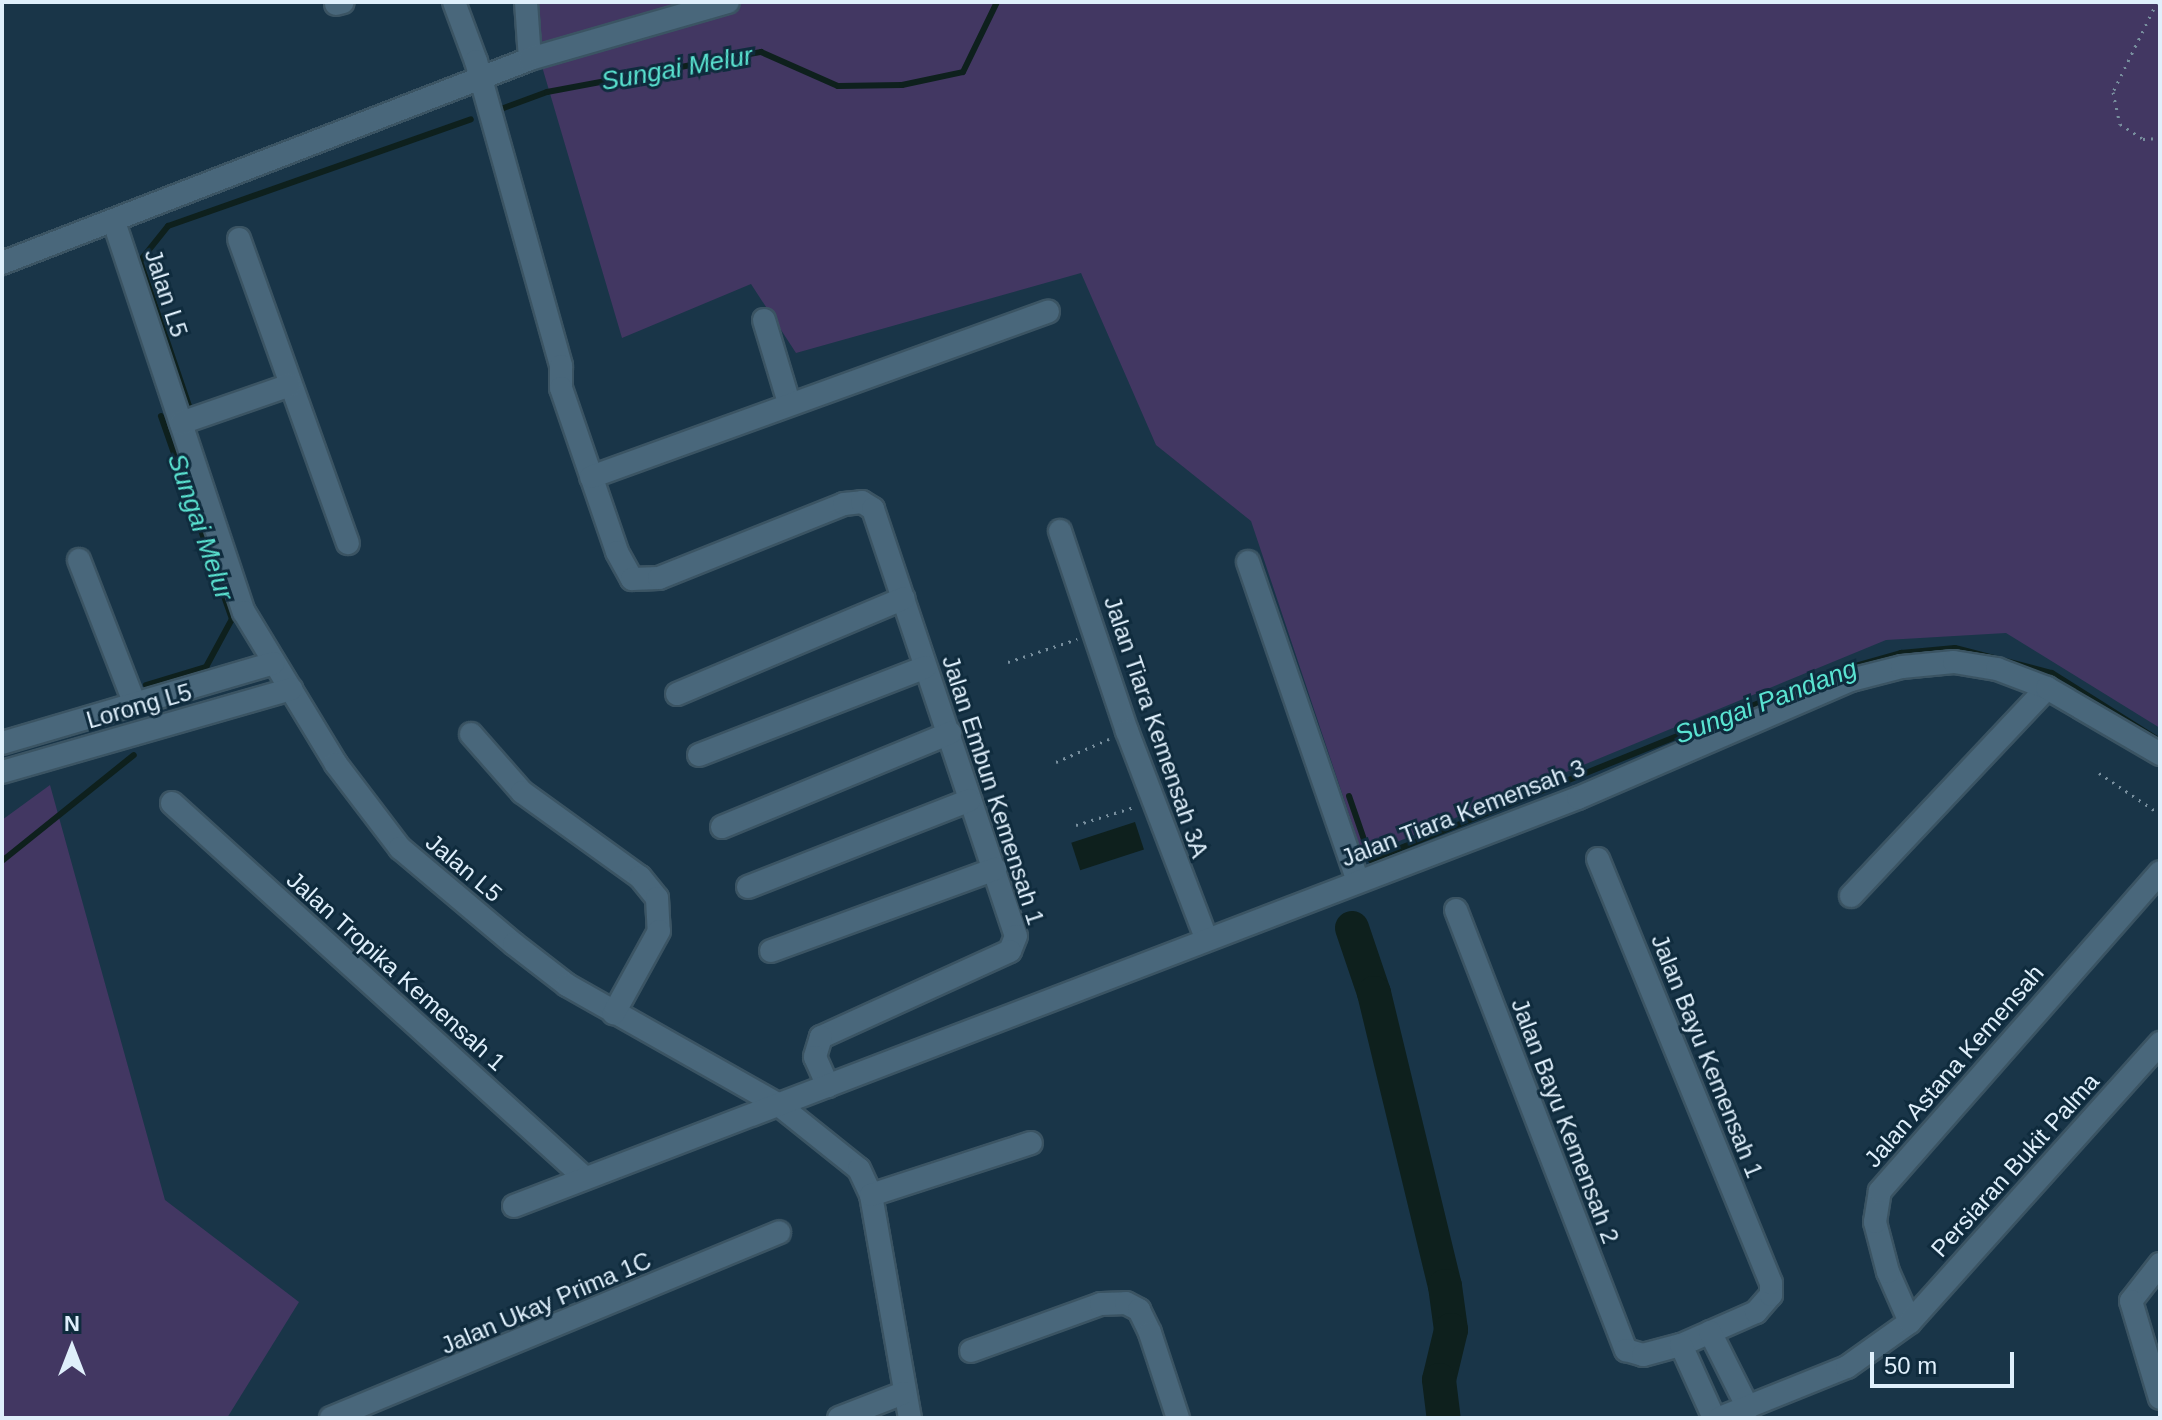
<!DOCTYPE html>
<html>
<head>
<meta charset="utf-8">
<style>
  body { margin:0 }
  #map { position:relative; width:2162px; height:1420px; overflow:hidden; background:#193548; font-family:Helvetica,sans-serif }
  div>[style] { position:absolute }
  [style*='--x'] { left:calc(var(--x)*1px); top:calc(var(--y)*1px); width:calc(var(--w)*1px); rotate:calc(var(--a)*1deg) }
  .green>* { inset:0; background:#423762 }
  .water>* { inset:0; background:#0e201d; transform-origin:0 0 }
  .stream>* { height:6px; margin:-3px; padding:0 3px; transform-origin:3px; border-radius:3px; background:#0e201d }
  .river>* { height:34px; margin:-17px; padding:0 17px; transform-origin:17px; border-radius:17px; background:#0e201d }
  .path>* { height:3px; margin-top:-1.5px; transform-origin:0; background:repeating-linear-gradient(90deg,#788f9e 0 2px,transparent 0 8px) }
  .roads { filter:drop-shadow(2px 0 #3b5463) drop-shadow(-2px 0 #3b5463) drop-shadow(0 2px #3b5463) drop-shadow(0 -2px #3b5463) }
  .minor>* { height:22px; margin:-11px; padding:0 11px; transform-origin:11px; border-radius:11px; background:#49677b }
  span { translate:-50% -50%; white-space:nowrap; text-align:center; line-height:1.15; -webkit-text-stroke:6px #0f2b3d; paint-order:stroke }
  .street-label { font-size:24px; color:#dfeffb }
  .water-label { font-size:26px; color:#5ae3d1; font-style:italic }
  .frame { position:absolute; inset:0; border:4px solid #dfeffb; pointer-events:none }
  .north { position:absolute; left:32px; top:1308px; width:80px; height:80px; -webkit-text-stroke:6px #0f2b3d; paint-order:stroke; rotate:0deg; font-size:22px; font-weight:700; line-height:32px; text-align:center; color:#dfeffb }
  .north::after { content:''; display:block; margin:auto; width:28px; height:36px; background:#dfeffb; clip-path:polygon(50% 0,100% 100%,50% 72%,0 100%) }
  .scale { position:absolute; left:1870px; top:1352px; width:144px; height:36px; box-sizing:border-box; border:4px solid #dfeffb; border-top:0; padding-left:10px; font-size:24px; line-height:28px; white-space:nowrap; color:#dfeffb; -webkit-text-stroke:6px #0f2b3d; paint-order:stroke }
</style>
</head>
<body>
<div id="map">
  <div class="green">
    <div style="clip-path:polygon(523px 2px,2160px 2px,2160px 728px,2006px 633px,1886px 640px,1363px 856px,1251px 521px,1156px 445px,1081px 273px,796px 353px,751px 284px,622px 338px)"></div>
    <div style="clip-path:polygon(50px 785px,165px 1200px,299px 1302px,227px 1418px,2px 1418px,2px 820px)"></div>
  </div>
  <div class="water">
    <div style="left:1135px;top:822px;width:29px;height:67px;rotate:72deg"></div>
  </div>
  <div class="stream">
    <div style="--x:501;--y:109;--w:49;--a:-20.3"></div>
    <div style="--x:547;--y:92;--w:218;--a:-10.6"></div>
    <div style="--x:761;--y:52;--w:84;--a:23.8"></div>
    <div style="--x:838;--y:86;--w:64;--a:-0.9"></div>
    <div style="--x:902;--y:85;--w:62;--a:-12"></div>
    <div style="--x:963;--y:72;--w:78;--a:-64.1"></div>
    <div style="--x:189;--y:406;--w:153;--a:-108.7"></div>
    <div style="--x:140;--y:261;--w:45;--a:-51.3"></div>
    <div style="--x:168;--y:226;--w:321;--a:-19.4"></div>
    <div style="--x:146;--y:685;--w:63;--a:-16.7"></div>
    <div style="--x:206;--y:667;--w:55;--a:-61.6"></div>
    <div style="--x:232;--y:619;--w:215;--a:-109.3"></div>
    <div style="--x:1349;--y:796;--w:68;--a:71"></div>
    <div style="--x:1371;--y:860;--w:504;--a:-22.03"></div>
    <div style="--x:1838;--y:671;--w:66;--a:-15.9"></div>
    <div style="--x:1901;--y:653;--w:54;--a:-5.3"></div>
    <div style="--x:1955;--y:648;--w:100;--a:14.5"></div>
    <div style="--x:2052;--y:673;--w:128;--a:32.2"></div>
    <div style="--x:2;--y:861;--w:169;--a:-38.8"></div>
  </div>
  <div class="river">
    <div style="--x:1352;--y:928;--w:69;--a:71.3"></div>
    <div style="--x:1374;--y:993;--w:301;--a:76.4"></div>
    <div style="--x:1445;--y:1286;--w:44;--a:82.2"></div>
    <div style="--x:1451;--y:1330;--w:51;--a:103.5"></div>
    <div style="--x:1439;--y:1380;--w:38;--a:83"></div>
  </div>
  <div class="path">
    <div style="--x:2157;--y:2;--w:100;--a:116.1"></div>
    <div style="--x:2113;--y:92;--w:33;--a:78"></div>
    <div style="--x:2120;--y:124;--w:27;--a:33"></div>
    <div style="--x:2143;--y:139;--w:17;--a:-3"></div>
    <div style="--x:1008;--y:662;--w:73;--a:-18.4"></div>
    <div style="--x:1056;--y:762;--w:58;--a:-23.5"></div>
    <div style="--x:2099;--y:773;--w:73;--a:33.9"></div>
    <div style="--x:1076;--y:825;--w:61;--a:-17.2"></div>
  </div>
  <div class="roads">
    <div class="minor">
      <div style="--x:454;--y:2;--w:63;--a:69.6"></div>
      <div style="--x:476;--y:61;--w:317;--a:74.4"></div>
      <div style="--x:561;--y:366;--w:22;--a:90"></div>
      <div style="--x:561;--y:388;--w:173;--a:71.1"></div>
      <div style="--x:617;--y:552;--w:31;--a:61"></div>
      <div style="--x:632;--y:579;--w:27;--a:-2"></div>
      <div style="--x:659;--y:578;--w:199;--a:-21.8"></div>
      <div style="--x:844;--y:504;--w:18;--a:-6"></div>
      <div style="--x:862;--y:502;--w:13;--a:32"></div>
      <div style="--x:873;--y:509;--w:450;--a:71.5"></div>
      <div style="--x:1016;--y:936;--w:16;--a:112"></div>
      <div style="--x:1010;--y:951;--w:208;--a:155.5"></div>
      <div style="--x:821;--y:1037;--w:21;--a:107"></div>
      <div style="--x:815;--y:1057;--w:32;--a:66"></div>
      <div style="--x:526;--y:2;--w:57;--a:86"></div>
      <div style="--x:336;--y:4;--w:7;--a:-16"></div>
      <div style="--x:114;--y:222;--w:411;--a:71.6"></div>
      <div style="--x:244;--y:612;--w:178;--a:58.8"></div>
      <div style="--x:336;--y:764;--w:106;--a:52.7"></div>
      <div style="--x:400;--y:848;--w:149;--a:40.1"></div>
      <div style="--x:514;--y:944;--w:67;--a:37.7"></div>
      <div style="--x:567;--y:985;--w:244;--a:29.5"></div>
      <div style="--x:779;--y:1105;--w:102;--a:38.7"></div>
      <div style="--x:859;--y:1169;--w:29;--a:65"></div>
      <div style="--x:871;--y:1195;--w:226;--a:80.1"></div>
      <div style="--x:239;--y:239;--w:323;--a:70.3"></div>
      <div style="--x:2;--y:263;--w:566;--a:-21.12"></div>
      <div style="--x:530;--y:59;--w:206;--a:-16.1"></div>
      <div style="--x:764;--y:320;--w:87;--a:73.2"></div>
      <div style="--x:181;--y:423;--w:115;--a:-19.2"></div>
      <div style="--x:591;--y:477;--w:486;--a:-19.9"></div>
      <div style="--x:1060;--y:531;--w:211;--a:71.5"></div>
      <div style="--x:1127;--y:731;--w:222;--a:69.1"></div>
      <div style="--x:79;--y:560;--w:152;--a:68.8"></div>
      <div style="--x:1248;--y:562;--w:338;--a:71"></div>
      <div style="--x:677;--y:694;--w:246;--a:-22.9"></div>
      <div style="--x:471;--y:734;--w:77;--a:48.7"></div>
      <div style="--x:522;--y:792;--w:145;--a:35.8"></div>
      <div style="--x:640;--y:877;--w:27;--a:51"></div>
      <div style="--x:657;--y:898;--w:33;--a:87"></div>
      <div style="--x:659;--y:931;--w:94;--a:118.8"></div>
      <div style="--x:2;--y:743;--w:283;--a:-16.4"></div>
      <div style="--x:699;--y:755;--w:243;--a:-21.2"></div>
      <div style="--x:2;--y:772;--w:301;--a:-16"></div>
      <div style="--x:172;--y:803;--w:558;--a:42.24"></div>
      <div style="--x:722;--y:827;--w:247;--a:-22.4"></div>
      <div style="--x:748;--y:887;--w:238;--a:-21.4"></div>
      <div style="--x:1851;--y:896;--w:286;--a:-46.7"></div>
      <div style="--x:1456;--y:910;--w:472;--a:68.9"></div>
      <div style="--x:1626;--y:1350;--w:18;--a:16"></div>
      <div style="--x:1643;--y:1355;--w:39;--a:-15"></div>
      <div style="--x:1681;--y:1345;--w:82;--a:-23.7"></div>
      <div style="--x:1756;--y:1312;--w:23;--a:-49"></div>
      <div style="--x:1771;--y:1295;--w:12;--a:-90"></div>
      <div style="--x:1771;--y:1283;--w:458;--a:-112.2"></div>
      <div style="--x:771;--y:951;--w:239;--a:-20.1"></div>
      <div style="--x:871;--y:1195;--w:168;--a:-18"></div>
      <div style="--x:514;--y:1206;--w:1140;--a:-20.98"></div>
      <div style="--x:1578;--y:798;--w:297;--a:-23.4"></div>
      <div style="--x:1851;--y:680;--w:53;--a:-14.3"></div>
      <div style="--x:1902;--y:667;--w:52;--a:-5.5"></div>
      <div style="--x:1954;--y:662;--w:44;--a:9.2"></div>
      <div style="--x:1997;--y:669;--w:53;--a:20.8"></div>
      <div style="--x:2047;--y:688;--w:131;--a:30.3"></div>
      <div style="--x:2160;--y:1264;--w:47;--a:128.1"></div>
      <div style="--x:2131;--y:1301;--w:101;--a:73.4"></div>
      <div style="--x:1910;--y:1322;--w:55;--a:-113.7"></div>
      <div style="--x:1888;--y:1272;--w:52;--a:-104.6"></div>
      <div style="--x:1875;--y:1222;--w:31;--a:-81"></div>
      <div style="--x:1880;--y:1191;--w:424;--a:-48.7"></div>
      <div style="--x:1710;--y:1332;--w:85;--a:63.4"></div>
      <div style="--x:1681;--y:1345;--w:80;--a:65.7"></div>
      <div style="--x:971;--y:1351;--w:138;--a:-19.9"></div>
      <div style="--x:1101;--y:1304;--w:25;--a:-2"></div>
      <div style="--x:1126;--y:1303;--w:15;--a:28"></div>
      <div style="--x:1139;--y:1310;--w:25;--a:64"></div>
      <div style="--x:1150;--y:1333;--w:89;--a:71.8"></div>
      <div style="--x:331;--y:1418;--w:485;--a:-22.5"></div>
      <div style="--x:839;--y:1418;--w:69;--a:-21.3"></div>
      <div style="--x:1720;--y:1418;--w:137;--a:-21.9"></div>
      <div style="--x:1847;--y:1367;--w:77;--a:-35.5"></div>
      <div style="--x:1910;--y:1322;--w:375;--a:-48.1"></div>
    </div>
  </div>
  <div class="street-label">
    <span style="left:166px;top:293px;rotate:72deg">Jalan L5</span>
    <span style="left:139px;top:706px;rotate:-16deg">Lorong L5</span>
    <span style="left:1156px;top:727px;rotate:71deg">Jalan Tiara Kemensah 3A</span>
    <span style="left:993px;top:790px;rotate:72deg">Jalan Embun Kemensah 1</span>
    <span style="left:1463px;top:813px;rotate:-21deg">Jalan Tiara Kemensah 3</span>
    <span style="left:464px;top:868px;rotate:40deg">Jalan L5</span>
    <span style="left:396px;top:971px;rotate:42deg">Jalan Tropika Kemensah 1</span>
    <span style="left:1707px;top:1056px;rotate:68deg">Jalan Bayu Kemensah 1</span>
    <span style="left:1954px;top:1066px;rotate:-49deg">Jalan Astana Kemensah</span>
    <span style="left:1565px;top:1121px;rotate:69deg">Jalan Bayu Kemensah 2</span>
    <span style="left:2015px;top:1165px;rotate:-48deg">Persiaran Bukit Palma</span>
    <span style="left:546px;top:1303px;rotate:-23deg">Jalan Ukay Prima 1C</span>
  </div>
  <div class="water-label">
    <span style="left:677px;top:69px;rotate:-10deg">Sungai Melur</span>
    <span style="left:200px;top:527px;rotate:71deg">Sungai Melur</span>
    <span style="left:1766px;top:702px;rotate:-21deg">Sungai Pandang</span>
  </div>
  <div class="frame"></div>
  <div class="north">N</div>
  <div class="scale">50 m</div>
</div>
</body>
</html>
